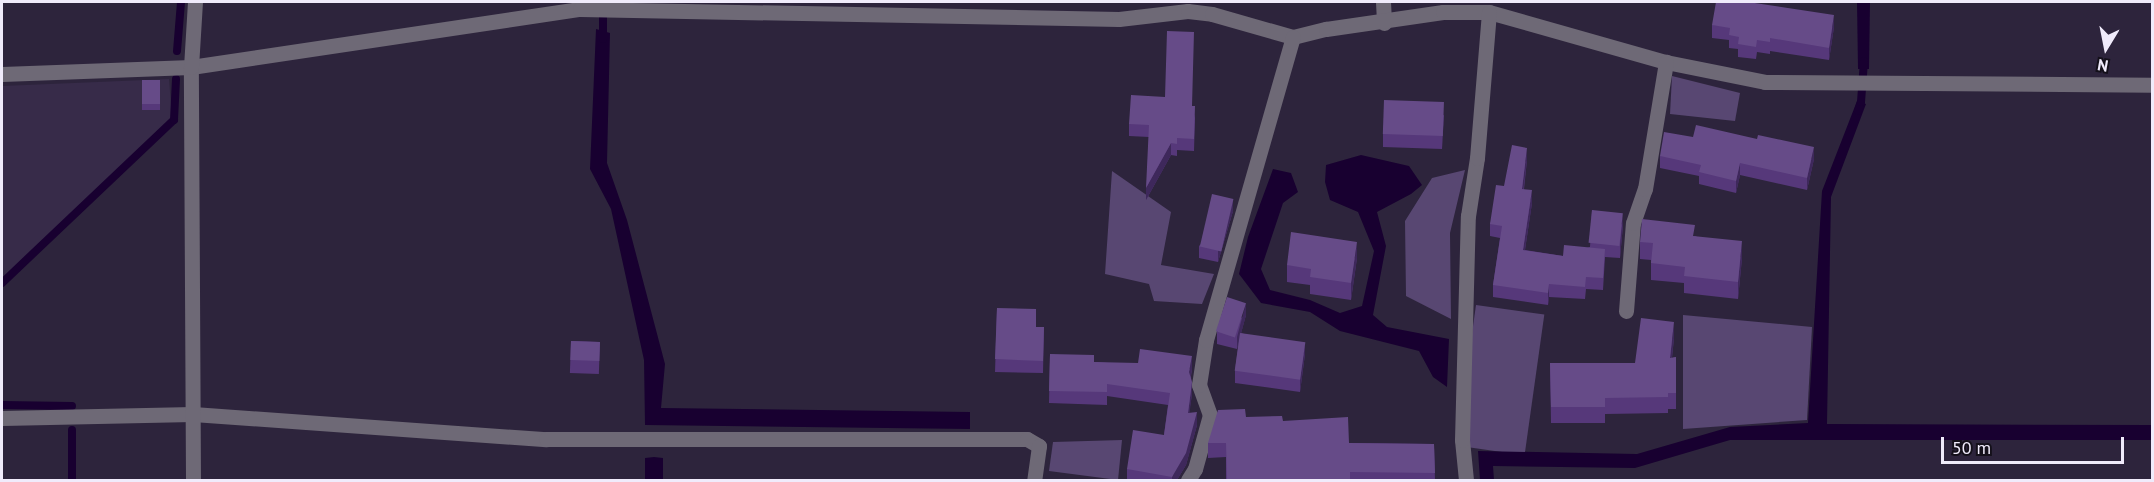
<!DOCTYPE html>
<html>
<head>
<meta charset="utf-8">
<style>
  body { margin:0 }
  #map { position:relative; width:2154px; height:482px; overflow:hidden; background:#2d243c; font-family:"PT Sans",sans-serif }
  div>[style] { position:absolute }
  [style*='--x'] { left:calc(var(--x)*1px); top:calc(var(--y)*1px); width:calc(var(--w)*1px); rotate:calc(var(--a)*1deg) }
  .built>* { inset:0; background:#372b49 }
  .green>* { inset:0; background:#584772; transform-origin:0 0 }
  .water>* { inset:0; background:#180030 }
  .stream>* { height:8px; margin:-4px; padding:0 4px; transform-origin:4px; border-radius:4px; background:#180030 }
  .street>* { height:15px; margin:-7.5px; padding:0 7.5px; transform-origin:7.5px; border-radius:7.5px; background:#6e6976 }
  .wall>* { inset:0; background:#56387a; transform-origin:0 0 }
  .shaded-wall>* { inset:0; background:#3e285b }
  .building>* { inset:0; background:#664b88; transform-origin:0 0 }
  span { translate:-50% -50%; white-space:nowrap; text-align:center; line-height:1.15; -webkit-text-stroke:4.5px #14101a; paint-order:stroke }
  .frame { position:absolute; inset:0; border:3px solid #f0ebfb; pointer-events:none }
  .north { position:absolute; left:2076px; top:18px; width:60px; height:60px; -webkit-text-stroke:4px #14101a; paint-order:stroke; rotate:190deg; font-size:16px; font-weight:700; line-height:24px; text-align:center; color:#f0ebfb }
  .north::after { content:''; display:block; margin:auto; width:21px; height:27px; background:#f0ebfb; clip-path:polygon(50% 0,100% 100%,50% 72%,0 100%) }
  .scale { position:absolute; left:1941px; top:437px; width:183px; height:27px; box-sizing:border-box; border:3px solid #f0ebfb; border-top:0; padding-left:8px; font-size:18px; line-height:21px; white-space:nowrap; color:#f0ebfb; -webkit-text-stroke:4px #14101a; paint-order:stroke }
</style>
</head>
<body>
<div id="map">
  <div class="built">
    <div style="clip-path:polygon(169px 79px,172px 118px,2px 281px,2px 86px)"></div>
  </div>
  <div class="green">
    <div style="clip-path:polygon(1672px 76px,1740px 93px,1735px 121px,1670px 114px)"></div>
    <div style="clip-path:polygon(1465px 170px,1450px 233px,1451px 319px,1406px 296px,1405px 221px,1432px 178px)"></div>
    <div style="clip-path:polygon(1112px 171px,1171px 212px,1161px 265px,1214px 274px,1202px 304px,1154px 301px,1149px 284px,1105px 274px)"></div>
    <div style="left:1476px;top:305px;width:69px;height:142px;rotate:8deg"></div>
    <div style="clip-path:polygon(1683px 315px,1812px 327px,1807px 420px,1683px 429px)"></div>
    <div style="clip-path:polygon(1122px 440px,1118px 480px,1049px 471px,1053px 442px)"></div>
  </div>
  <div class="water">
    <div style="clip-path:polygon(1857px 2px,1870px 2px,1869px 69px,1858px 69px)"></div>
    <div style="clip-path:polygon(596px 29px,610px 33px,607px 163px,627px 220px,665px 364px,661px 408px,970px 412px,970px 429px,645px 425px,644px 360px,611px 209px,590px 169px)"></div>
    <div style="clip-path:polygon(1857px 101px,1866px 104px,1831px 197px,1827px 424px,2152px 425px,2152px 440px,1730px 440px,1635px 468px,1493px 466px,1494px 480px,1480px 480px,1478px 451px,1637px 454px,1730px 427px,1808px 423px,1822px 191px)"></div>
    <div style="clip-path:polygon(1361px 155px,1409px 166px,1422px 185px,1411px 194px,1377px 212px,1386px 246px,1373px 315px,1387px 327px,1449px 339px,1447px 387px,1433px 377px,1419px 351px,1340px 331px,1310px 312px,1261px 303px,1239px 274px,1248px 237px,1273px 169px,1291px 173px,1298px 192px,1283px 203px,1261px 269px,1270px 290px,1310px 300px,1340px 313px,1362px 306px,1374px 251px,1358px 212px,1330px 200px,1325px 182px,1326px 165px)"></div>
    <div style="clip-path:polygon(654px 457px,663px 458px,663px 480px,645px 480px,645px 458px)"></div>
  </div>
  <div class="stream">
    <div style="--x:603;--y:39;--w:37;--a:-90"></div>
    <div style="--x:177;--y:51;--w:49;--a:-85.3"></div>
    <div style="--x:1858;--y:111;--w:9;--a:-72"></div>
    <div style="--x:1861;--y:102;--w:41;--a:-85.8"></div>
    <div style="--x:2;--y:283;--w:237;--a:-43.5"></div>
    <div style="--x:174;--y:120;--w:41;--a:-87.2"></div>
    <div style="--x:2;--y:405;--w:70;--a:0.8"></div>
    <div style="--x:72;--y:480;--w:50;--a:-90"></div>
  </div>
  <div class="street">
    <div style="--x:1383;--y:2;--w:21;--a:87"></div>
    <div style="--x:2;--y:74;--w:189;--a:-2.1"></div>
    <div style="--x:191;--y:67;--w:393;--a:-8.5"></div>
    <div style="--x:580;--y:9;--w:539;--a:1.06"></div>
    <div style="--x:1119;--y:19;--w:69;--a:-6.6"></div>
    <div style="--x:1188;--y:11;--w:24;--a:7"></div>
    <div style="--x:1212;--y:14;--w:84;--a:15.9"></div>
    <div style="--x:1293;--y:37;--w:34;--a:-14"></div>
    <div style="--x:1326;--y:29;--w:118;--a:-8.3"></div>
    <div style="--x:1443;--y:12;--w:46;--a:0"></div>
    <div style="--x:1489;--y:12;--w:184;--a:15.8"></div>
    <div style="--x:1666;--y:62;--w:101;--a:11.4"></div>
    <div style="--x:1765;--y:82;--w:387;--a:0.4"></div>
    <div style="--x:1626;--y:311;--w:88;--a:-85.5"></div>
    <div style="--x:1633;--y:223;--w:36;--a:-71"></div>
    <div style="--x:1645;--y:189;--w:129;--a:-80.6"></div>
    <div style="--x:2;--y:418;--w:191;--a:-1.2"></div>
    <div style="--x:193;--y:414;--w:354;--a:4.1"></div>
    <div style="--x:546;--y:439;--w:481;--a:0"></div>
    <div style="--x:1027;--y:439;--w:14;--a:30"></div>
    <div style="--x:1039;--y:446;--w:34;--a:98"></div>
    <div style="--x:193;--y:480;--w:413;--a:-90.3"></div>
    <div style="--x:191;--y:67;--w:65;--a:-86.5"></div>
    <div style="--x:1188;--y:480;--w:13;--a:-58"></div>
    <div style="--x:1195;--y:469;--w:56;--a:-74.5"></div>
    <div style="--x:1210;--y:415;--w:32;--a:-110"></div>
    <div style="--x:1199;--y:385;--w:46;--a:-81.2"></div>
    <div style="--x:1206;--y:340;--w:315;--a:-74"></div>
    <div style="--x:1466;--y:480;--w:40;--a:-95.7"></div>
    <div style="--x:1462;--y:440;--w:224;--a:-88.5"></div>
    <div style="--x:1468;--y:216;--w:59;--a:-81.2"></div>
    <div style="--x:1477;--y:158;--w:146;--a:-85.3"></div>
  </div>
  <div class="wall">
    <div style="clip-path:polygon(1712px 25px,1834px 27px,1829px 60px,1770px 51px,1770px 54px,1757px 52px,1756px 59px,1738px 57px,1738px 49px,1729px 48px,1729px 40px,1712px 38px)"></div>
    <div style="left:142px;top:80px;width:18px;height:30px"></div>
    <div style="clip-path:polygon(1192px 106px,1195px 118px,1194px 151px,1177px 150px,1177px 156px,1171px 155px,1146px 200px,1149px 137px,1129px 136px,1129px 124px)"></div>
    <div style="clip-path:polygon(1444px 115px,1442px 149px,1383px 147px,1383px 134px)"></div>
    <div style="clip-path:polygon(1660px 156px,1814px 159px,1807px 190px,1740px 175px,1736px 193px,1699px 184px,1699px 176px,1660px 168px)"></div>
    <div style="clip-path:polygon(1527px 160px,1524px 189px,1532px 203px,1525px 250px,1563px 256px,1590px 247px,1592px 210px,1623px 225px,1620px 258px,1605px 257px,1603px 290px,1586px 289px,1585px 299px,1549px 297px,1548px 305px,1493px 297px,1493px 285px,1500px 238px,1490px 236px,1490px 224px,1504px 186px)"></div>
    <div style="clip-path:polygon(1233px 211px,1218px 262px,1199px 258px,1199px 246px)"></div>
    <div style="clip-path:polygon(1695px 236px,1742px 258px,1738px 299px,1684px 293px,1684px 283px,1651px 280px,1651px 260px,1640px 259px,1640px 242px)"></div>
    <div style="clip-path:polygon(1357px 258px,1351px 300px,1310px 294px,1310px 285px,1287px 282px,1287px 265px)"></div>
    <div style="clip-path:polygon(997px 308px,1036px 327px,1044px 327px,1043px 373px,995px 372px)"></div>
    <div style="clip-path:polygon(1246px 315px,1241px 333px,1305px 354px,1300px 392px,1235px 383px,1235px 371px,1239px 341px,1237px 349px,1217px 344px,1217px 332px)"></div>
    <div style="clip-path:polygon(1674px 338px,1672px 358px,1676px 357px,1676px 409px,1668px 409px,1668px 413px,1605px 414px,1605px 423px,1551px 423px,1550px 363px,1635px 363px)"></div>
    <div style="left:571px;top:341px;width:29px;height:32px;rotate:2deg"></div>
    <div style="clip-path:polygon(1050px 354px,1094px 362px,1192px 369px,1191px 376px,1192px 394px,1189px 413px,1197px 425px,1186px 465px,1177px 480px,1127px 480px,1127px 469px,1164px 435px,1168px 405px,1107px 396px,1107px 405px,1049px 403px)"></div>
    <div style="clip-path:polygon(1246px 417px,1283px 421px,1349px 443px,1434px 444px,1435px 480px,1226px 480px,1226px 457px,1208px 458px,1208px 443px)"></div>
  </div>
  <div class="shaded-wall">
    <div style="clip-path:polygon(1834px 15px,1834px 27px,1829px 60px,1829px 48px)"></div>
    <div style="clip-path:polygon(1171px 143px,1171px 155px,1146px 200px,1146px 188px)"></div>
    <div style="clip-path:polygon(1814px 147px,1814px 159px,1807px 190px,1807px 178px)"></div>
    <div style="clip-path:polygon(1527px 148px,1527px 160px,1522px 201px,1522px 189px)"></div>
    <div style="clip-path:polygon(1740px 163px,1740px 175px,1736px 193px,1736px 181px)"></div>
    <div style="clip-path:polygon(1532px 190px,1532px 203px,1523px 262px,1523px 250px)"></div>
    <div style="clip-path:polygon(1233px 199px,1233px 211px,1218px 262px,1218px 250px)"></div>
    <div style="clip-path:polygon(1623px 213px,1623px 225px,1620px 258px,1620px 245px)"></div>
    <div style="clip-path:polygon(1742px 241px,1742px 258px,1738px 299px,1738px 282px)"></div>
    <div style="clip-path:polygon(1357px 242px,1357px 258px,1351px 300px,1351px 283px)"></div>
    <div style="clip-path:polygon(1549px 284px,1549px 297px,1548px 305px,1548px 293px)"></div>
    <div style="clip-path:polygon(1246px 303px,1246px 315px,1237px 349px,1237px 337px)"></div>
    <div style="clip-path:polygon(1674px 322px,1674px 338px,1670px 374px,1670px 358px)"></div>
    <div style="clip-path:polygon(1305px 342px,1305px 354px,1300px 392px,1300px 380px)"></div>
    <div style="clip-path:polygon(1192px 356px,1192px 369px,1189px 384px,1189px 372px)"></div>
    <div style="clip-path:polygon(1192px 382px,1192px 394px,1188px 425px,1188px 413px)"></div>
    <div style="clip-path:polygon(1197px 412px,1197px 425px,1186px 465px,1177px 480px,1172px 480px,1172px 477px)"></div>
  </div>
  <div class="building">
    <div style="clip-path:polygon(1716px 2px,1748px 2px,1834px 15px,1829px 48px,1770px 38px,1770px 42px,1757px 40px,1756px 47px,1738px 44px,1739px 37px,1729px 35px,1730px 28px,1712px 25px)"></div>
    <div style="clip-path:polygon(1167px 31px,1194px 32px,1192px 106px,1195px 106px,1194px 139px,1177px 138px,1177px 144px,1171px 143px,1146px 188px,1149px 125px,1129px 124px,1131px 95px,1165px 97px)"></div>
    <div style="left:142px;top:80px;width:18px;height:24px"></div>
    <div style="left:1384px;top:100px;width:60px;height:34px;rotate:2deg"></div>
    <div style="clip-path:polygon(1696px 125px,1757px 139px,1758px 135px,1814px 147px,1807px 178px,1740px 163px,1736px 181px,1699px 172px,1701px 165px,1660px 156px,1664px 132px,1693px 137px)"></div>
    <div style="clip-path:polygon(1512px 145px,1527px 148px,1522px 189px,1532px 190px,1523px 250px,1563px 256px,1564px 245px,1605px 249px,1603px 278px,1586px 277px,1585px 287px,1549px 284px,1548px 293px,1493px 285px,1502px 226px,1490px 224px,1496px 185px,1504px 186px)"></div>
    <div style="left:1212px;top:194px;width:22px;height:54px;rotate:13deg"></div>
    <div style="left:1592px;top:210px;width:31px;height:33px;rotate:6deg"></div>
    <div style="clip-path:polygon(1642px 219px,1695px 225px,1693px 236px,1742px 241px,1738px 282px,1684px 276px,1685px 267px,1651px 263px,1653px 243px,1640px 242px)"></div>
    <div style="clip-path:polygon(1291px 232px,1357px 242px,1351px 283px,1310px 277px,1311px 269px,1287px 265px)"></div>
    <div style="left:1227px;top:297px;width:20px;height:36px;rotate:18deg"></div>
    <div style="clip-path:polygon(997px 308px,1036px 309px,1036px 327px,1044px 327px,1043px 361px,995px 359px)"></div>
    <div style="clip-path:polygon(1641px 318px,1674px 322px,1670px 358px,1676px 357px,1676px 393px,1668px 393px,1668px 397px,1605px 398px,1605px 407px,1551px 407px,1550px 363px,1635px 363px)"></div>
    <div style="left:1240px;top:333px;width:66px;height:38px;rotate:8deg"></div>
    <div style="left:571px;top:341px;width:29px;height:19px;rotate:2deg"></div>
    <div style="clip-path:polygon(1140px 349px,1192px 356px,1189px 372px,1192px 382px,1188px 413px,1197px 412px,1186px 453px,1172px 477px,1127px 469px,1133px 430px,1164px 435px,1170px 393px,1107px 384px,1107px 392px,1049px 391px,1050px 354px,1094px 355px,1094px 362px,1138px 363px)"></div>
    <div style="clip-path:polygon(1245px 409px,1246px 417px,1282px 416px,1283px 421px,1348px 417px,1349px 443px,1434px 444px,1435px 473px,1350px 472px,1350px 480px,1227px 480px,1226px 443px,1208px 443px,1218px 410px)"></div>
  </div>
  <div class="frame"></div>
  <div class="north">N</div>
  <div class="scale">50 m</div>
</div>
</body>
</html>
